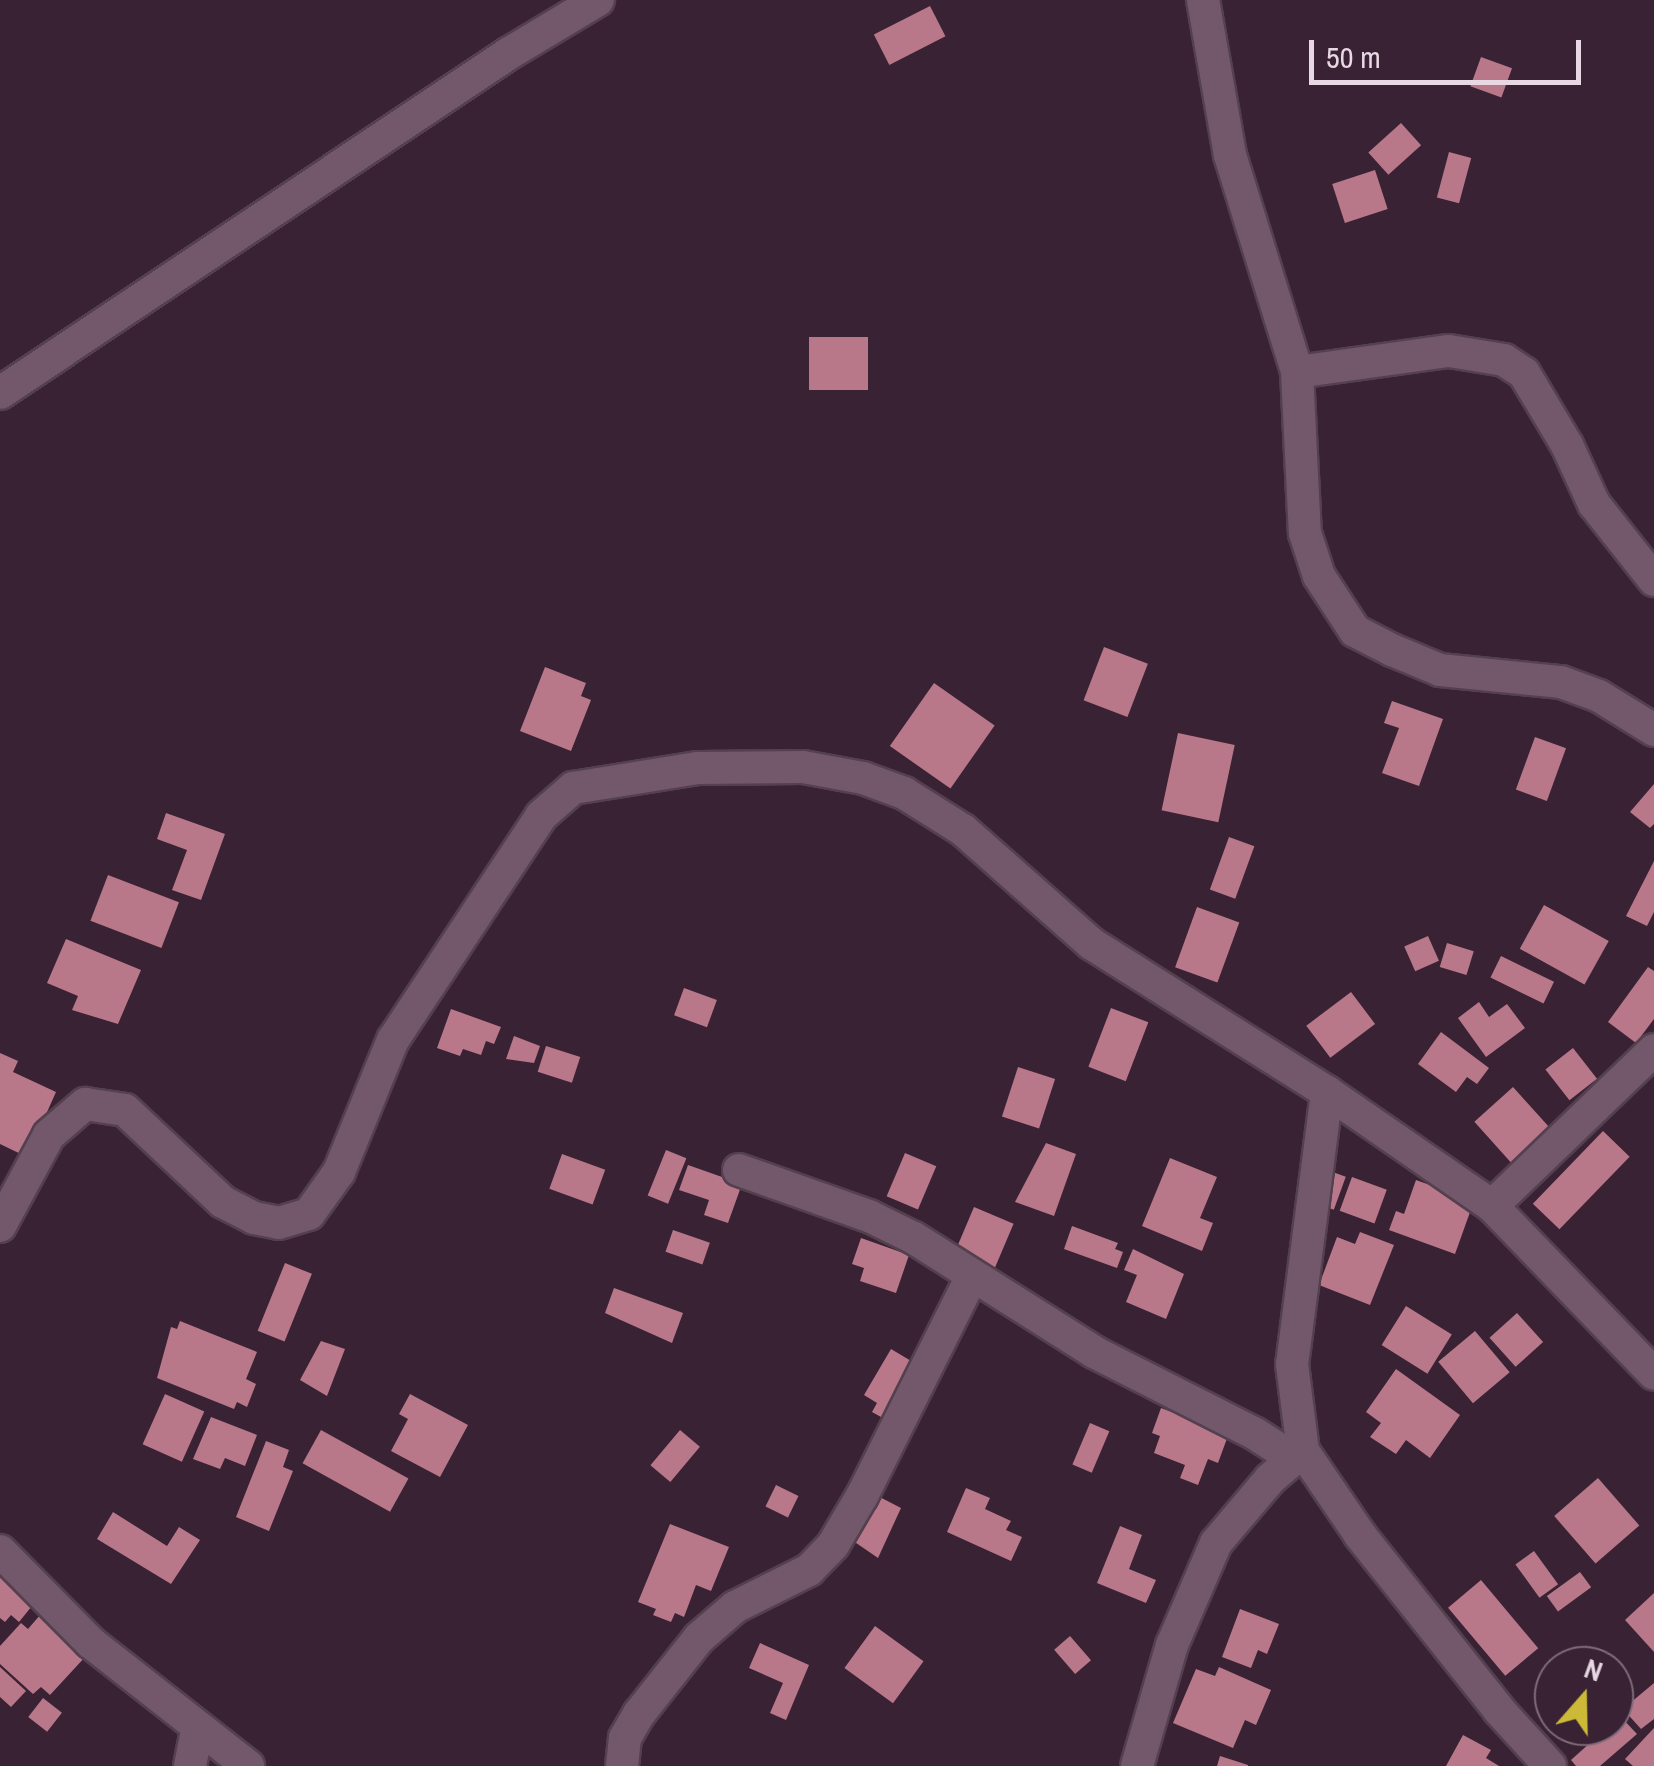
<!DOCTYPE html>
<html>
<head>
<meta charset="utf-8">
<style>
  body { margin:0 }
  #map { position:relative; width:1654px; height:1766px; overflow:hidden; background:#392233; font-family:"Archivo Narrow",sans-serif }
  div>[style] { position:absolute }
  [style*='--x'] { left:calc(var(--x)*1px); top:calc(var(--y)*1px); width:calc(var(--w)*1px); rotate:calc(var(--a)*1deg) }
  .building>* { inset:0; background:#b9788a; transform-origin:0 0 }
  .roads { filter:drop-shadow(2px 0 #54404f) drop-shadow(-2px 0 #54404f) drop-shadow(0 2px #54404f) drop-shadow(0 -2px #54404f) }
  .street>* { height:32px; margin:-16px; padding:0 16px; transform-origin:16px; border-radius:16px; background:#72586a }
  span { translate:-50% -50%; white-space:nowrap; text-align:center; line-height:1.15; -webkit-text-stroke:10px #392233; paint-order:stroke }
  .north { position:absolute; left:1534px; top:1646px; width:100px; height:100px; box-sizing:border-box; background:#392233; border:2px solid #7f6b79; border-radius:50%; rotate:20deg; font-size:28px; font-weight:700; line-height:40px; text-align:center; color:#e7d8e3 }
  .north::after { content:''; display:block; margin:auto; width:35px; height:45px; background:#ccb938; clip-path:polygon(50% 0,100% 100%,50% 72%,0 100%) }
  .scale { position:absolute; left:1309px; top:40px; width:272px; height:45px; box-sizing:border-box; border:5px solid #e7d8e3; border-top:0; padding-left:12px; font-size:30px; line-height:35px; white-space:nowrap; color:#e7d8e3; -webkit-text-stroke:8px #392233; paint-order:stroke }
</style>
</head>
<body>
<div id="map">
  <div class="building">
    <div style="left:930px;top:6px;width:34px;height:63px;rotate:63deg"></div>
    <div style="left:1481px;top:57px;width:33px;height:31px;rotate:20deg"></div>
    <div style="left:1401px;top:123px;width:30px;height:44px;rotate:48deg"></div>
    <div style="left:1449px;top:152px;width:23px;height:47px;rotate:15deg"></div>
    <div style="left:1375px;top:170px;width:41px;height:45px;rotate:72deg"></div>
    <div style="left:809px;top:337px;width:59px;height:53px"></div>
    <div style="left:1104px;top:647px;width:47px;height:57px;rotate:21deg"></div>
    <div style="clip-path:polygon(545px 667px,586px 683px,581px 696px,591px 700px,571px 751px,520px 731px)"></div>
    <div style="left:934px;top:683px;width:74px;height:77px;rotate:35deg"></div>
    <div style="clip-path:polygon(1392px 701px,1443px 719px,1419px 786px,1382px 773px,1399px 728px,1384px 723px)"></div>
    <div style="left:1178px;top:733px;width:58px;height:79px;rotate:12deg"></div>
    <div style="left:1535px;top:737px;width:33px;height:56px;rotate:20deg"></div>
    <div style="clip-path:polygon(1654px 784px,1654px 824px,1650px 828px,1630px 812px)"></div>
    <div style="clip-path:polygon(166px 813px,225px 834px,201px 900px,172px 890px,187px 850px,157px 839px)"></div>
    <div style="left:1229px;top:837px;width:27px;height:56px;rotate:20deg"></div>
    <div style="clip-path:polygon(1654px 861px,1654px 912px,1647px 926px,1626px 916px)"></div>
    <div style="left:108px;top:875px;width:76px;height:49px;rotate:21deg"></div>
    <div style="left:1544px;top:905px;width:74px;height:50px;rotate:29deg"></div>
    <div style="left:1197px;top:907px;width:45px;height:64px;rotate:20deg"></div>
    <div style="left:1428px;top:936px;width:27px;height:26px;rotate:66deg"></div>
    <div style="clip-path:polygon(66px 939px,141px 970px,118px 1024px,72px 1010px,78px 996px,47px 983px)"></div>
    <div style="left:1447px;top:943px;width:28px;height:25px;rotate:17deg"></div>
    <div style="left:1501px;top:956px;width:59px;height:24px;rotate:26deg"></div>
    <div style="clip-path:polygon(1648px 967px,1654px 971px,1654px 1019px,1636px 1043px,1608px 1022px)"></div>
    <div style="left:684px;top:988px;width:35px;height:29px;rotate:20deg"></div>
    <div style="left:1351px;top:992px;width:40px;height:56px;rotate:53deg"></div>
    <div style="clip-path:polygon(1479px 1002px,1489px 1017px,1507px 1004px,1525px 1028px,1486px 1057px,1458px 1018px)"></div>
    <div style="left:1111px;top:1008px;width:40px;height:63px;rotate:21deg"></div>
    <div style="clip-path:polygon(451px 1009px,501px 1027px,494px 1044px,486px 1041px,481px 1055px,463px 1049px,460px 1056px,437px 1048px)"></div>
    <div style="clip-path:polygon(1441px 1032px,1489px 1068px,1477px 1084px,1467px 1077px,1456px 1092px,1418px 1064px)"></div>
    <div style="clip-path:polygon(514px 1036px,540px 1046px,534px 1063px,506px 1059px)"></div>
    <div style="left:546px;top:1046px;width:36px;height:27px;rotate:18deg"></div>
    <div style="left:1573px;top:1048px;width:39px;height:35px;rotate:52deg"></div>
    <div style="clip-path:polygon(0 1053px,18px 1061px,13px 1072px,56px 1092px,27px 1157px,0 1144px)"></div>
    <div style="left:1018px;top:1067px;width:39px;height:52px;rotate:18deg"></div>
    <div style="left:1513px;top:1087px;width:61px;height:52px;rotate:48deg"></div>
    <div style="left:1603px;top:1131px;width:37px;height:101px;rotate:44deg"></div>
    <div style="clip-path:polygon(1046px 1143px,1076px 1154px,1054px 1216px,1015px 1202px)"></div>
    <div style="left:666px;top:1150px;width:22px;height:49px;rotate:22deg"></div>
    <div style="left:905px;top:1153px;width:34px;height:47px;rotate:23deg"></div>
    <div style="left:562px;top:1154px;width:46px;height:37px;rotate:20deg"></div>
    <div style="clip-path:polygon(1170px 1158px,1217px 1177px,1200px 1218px,1213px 1223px,1202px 1251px,1142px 1226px)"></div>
    <div style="clip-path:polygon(688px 1165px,742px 1184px,728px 1223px,704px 1215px,709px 1200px,679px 1190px)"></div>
    <div style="left:1327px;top:1170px;width:20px;height:35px;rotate:20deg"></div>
    <div style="left:1352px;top:1177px;width:37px;height:36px;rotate:20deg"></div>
    <div style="clip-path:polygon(1416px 1180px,1474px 1201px,1455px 1254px,1389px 1230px,1396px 1211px,1404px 1214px)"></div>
    <div style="left:974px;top:1207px;width:43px;height:51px;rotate:23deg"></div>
    <div style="clip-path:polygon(1072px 1226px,1118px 1243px,1115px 1249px,1123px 1252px,1117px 1268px,1064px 1249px)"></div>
    <div style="left:673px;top:1230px;width:39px;height:23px;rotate:19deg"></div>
    <div style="clip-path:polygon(1360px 1232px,1394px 1245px,1370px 1305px,1319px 1285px,1337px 1237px,1355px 1244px)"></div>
    <div style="clip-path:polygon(861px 1238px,909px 1255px,896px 1293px,860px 1281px,864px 1268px,852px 1264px)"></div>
    <div style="clip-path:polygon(1133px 1249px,1184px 1274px,1166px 1319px,1126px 1302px,1137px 1275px,1124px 1270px)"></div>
    <div style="left:285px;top:1263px;width:29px;height:73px;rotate:22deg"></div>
    <div style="clip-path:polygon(614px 1288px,683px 1313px,672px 1343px,605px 1313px)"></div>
    <div style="left:1406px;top:1306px;width:54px;height:46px;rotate:32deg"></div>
    <div style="left:1517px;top:1313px;width:39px;height:37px;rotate:48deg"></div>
    <div style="clip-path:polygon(180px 1321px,257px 1352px,246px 1379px,256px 1384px,247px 1407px,237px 1402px,234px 1409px,157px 1378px,171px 1327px,177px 1329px)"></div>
    <div style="left:1475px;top:1331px;width:54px;height:48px;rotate:50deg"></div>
    <div style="clip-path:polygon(321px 1341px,345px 1349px,327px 1396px,300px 1380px)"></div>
    <div style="clip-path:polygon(891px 1349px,923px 1368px,890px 1422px,872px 1412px,877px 1403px,864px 1395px)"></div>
    <div style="clip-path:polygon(1396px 1369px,1460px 1415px,1430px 1458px,1406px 1440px,1396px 1454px,1370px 1437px,1381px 1423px,1366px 1412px)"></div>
    <div style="left:165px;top:1394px;width:43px;height:55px;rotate:24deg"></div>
    <div style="clip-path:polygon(410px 1394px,468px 1425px,440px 1477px,391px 1451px,408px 1419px,399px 1414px)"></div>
    <div style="clip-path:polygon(1161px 1408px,1229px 1433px,1218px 1463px,1208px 1459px,1198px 1485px,1180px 1478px,1185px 1465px,1154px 1453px,1160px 1436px,1152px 1433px)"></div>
    <div style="clip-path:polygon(211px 1417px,257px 1435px,245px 1466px,225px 1458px,220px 1469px,193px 1459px)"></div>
    <div style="left:1090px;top:1423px;width:21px;height:45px;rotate:23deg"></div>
    <div style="left:321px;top:1430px;width:100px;height:38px;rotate:29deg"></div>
    <div style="left:680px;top:1430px;width:26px;height:46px;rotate:40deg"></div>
    <div style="clip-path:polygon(266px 1441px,289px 1450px,283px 1467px,293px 1471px,269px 1531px,236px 1517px)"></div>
    <div style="left:1598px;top:1478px;width:63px;height:58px;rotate:49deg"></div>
    <div style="left:776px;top:1485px;width:25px;height:24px;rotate:26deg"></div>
    <div style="clip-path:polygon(966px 1488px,990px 1498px,985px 1509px,1011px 1521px,1006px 1530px,1022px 1537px,1011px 1561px,947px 1532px)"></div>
    <div style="clip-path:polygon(868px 1491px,901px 1508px,878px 1558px,846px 1536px)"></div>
    <div style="clip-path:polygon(113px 1512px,167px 1546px,179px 1527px,200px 1540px,171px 1584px,97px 1539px)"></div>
    <div style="clip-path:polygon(670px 1524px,729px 1547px,711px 1591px,696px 1585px,684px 1617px,675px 1613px,671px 1622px,653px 1615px,656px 1609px,638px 1602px)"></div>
    <div style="clip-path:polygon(1120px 1526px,1142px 1535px,1129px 1569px,1156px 1580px,1146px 1603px,1097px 1583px)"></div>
    <div style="left:1534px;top:1551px;width:41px;height:23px;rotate:54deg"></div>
    <div style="left:1580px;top:1572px;width:19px;height:41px;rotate:54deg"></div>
    <div style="clip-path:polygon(0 1573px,36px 1601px,19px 1622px,11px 1615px,5px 1622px,0 1618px)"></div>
    <div style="left:1481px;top:1580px;width:89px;height:43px;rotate:50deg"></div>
    <div style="clip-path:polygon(1654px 1593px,1654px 1652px,1625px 1620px)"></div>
    <div style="clip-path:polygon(1240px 1609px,1279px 1624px,1267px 1654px,1258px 1650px,1251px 1668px,1222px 1657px)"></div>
    <div style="clip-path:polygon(41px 1614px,86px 1656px,50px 1695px,41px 1687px,33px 1694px,0 1664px,0 1646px,21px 1623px,28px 1629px)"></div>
    <div style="left:875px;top:1626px;width:60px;height:52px;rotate:36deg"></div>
    <div style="left:1070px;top:1636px;width:32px;height:21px;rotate:49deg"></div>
    <div style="clip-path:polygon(760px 1643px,809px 1665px,786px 1720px,770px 1713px,783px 1683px,749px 1668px)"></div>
    <div style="clip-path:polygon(1594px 1649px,1605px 1666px,1577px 1666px,1574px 1662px)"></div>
    <div style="clip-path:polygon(0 1667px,26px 1691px,11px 1707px,0 1697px)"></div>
    <div style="clip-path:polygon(1219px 1667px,1271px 1690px,1256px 1725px,1245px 1720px,1233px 1748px,1173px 1723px,1196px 1669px,1215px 1676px)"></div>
    <div style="clip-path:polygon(1654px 1683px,1654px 1719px,1641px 1729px,1623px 1709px)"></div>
    <div style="left:43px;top:1698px;width:24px;height:24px;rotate:38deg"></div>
    <div style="clip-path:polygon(1620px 1716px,1637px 1734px,1600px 1766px,1576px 1766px,1571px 1760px)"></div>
    <div style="clip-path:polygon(1654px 1728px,1654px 1766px,1633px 1766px,1625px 1759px)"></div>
    <div style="clip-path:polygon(1463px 1735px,1491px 1750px,1486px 1758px,1499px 1766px,1446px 1766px)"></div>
    <div style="clip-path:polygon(1220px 1756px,1248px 1765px,1248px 1766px,1217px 1766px)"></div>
  </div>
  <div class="roads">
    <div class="street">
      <div style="--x:1203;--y:0;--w:157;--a:80.1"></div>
      <div style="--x:1230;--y:155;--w:227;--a:72.8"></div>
      <div style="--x:1297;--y:372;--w:161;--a:87.2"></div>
      <div style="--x:1305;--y:533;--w:45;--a:72"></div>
      <div style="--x:1319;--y:576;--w:66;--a:56.8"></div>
      <div style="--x:1355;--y:631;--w:42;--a:27.2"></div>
      <div style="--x:1392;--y:650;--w:52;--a:22.6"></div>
      <div style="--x:1440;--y:670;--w:122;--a:5.7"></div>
      <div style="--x:1561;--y:682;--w:40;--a:20.2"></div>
      <div style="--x:1599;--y:696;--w:65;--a:31.7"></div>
      <div style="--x:1297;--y:372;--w:153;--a:-7.9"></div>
      <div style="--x:1449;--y:351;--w:56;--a:9.3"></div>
      <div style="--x:1504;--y:360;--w:24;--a:33"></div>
      <div style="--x:1524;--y:373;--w:84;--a:59.2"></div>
      <div style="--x:1567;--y:445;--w:65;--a:65.4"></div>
      <div style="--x:1594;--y:504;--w:97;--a:51.7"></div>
      <div style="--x:0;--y:393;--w:611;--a:-33.72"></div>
      <div style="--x:508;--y:54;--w:105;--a:-31"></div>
      <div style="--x:1327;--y:1092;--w:274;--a:97.3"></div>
      <div style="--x:1292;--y:1364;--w:88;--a:82.8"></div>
      <div style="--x:1303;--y:1451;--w:102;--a:55.8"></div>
      <div style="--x:1360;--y:1535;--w:223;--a:51.5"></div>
      <div style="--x:1499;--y:1710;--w:76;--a:47.7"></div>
      <div style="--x:739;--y:1170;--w:138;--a:19.5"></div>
      <div style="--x:869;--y:1216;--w:50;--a:26.1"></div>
      <div style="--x:914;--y:1238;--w:213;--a:32.3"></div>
      <div style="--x:1094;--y:1352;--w:179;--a:26.9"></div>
      <div style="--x:1254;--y:1433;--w:48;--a:33"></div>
      <div style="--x:1492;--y:1206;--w:225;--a:-43.9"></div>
      <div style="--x:0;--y:1226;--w:103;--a:-61.7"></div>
      <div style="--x:49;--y:1135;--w:48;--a:-40.7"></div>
      <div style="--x:85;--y:1104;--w:40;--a:8.5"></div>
      <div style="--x:125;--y:1110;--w:134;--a:43.2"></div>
      <div style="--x:223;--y:1202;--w:35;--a:27"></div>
      <div style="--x:254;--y:1218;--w:25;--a:11"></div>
      <div style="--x:279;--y:1223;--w:31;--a:-17"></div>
      <div style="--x:309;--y:1214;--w:52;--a:-54.5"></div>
      <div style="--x:339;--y:1172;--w:143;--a:-67.8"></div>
      <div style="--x:393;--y:1040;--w:268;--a:-56.5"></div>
      <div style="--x:541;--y:816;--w:43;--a:-41.2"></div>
      <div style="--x:573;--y:788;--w:127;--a:-9.1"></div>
      <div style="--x:698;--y:768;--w:105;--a:-0.5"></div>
      <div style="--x:803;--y:767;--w:61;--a:10.4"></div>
      <div style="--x:863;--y:778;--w:44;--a:20.1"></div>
      <div style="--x:904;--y:793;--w:70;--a:32.1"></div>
      <div style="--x:963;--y:830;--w:172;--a:41.5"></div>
      <div style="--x:1092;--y:944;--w:278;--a:32.2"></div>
      <div style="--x:1327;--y:1092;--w:201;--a:34.6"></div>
      <div style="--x:1492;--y:1206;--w:233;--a:46"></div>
      <div style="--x:0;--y:1551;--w:128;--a:45.3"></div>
      <div style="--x:90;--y:1642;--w:201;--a:38.1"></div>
      <div style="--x:190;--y:1766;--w:37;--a:-79"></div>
      <div style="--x:622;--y:1766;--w:28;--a:-84"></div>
      <div style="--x:625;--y:1738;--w:28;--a:-60"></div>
      <div style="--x:639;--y:1714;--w:97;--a:-51.7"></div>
      <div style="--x:699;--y:1638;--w:48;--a:-40.7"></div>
      <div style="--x:735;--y:1607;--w:83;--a:-26.6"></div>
      <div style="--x:809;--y:1570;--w:35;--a:-46"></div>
      <div style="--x:833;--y:1545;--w:57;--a:-59.4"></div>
      <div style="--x:862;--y:1496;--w:246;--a:-63.4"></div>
      <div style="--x:1137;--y:1766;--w:126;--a:-73.9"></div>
      <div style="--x:1172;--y:1645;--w:111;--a:-66.7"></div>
      <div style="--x:1216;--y:1543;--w:84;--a:-49.8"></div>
      <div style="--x:1270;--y:1479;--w:43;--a:-40.3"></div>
    </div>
  </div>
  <div class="north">N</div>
  <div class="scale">50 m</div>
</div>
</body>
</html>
